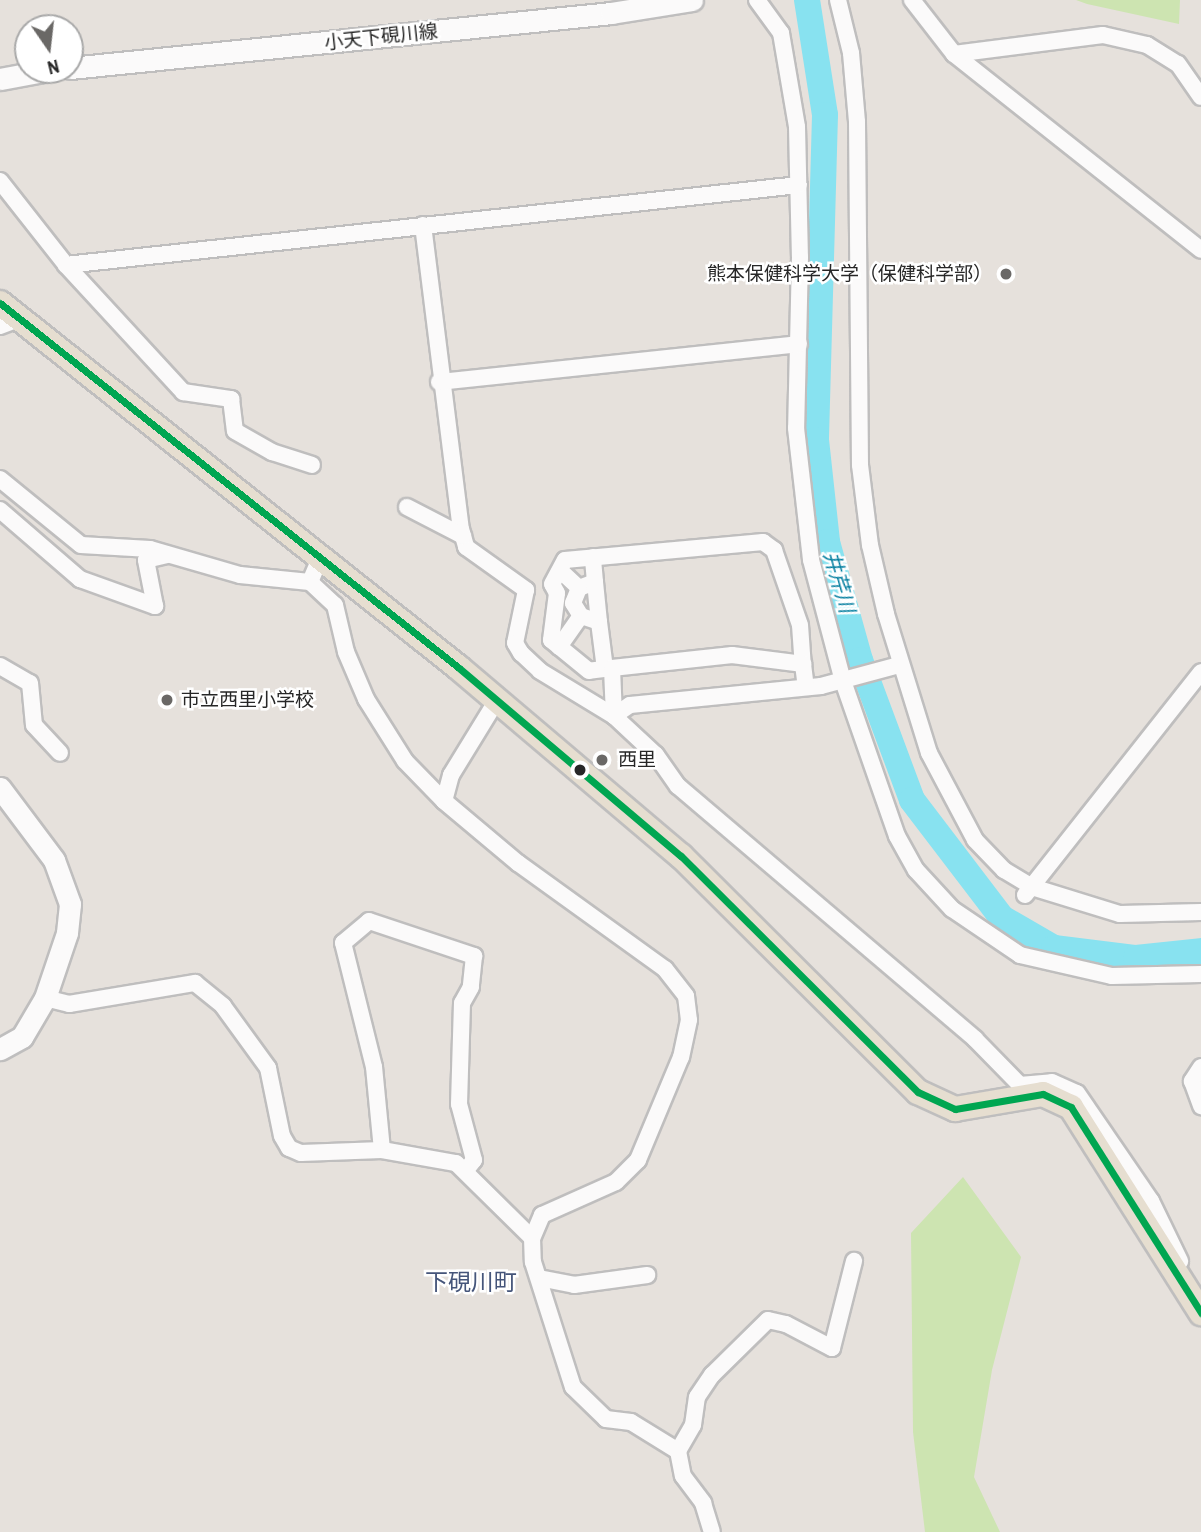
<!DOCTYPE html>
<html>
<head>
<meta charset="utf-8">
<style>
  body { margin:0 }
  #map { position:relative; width:1201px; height:1532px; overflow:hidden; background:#e6e1dc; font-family:"Archivo Narrow","Noto Sans JP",sans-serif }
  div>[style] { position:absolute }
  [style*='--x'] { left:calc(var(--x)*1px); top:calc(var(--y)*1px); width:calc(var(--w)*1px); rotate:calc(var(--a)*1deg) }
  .green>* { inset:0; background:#cde4b1 }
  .river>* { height:26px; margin:-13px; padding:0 13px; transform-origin:13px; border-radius:13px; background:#88e2f0 }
  .roads { filter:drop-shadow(2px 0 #bfbebe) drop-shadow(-2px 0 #bfbebe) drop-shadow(0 2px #bfbebe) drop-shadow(0 -2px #bfbebe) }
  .minor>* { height:16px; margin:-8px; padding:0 8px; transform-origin:8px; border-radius:8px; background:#fbfafa }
  .secondary>* { height:21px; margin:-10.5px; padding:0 10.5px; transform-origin:10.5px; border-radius:10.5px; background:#fbfafa }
  .primary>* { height:24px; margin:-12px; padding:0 12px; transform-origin:12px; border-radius:12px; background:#e6ded0 }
  .bus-1>* { height:7px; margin:-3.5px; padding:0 3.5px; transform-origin:3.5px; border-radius:3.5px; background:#00a651 }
  .dots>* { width:19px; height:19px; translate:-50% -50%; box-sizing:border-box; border:4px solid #fff; border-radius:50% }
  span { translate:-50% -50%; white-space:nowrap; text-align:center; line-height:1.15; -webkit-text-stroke:5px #fff; paint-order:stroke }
  .street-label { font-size:19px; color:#272727 }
  .poi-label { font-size:19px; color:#272727 }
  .right { translate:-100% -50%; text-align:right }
  .left { translate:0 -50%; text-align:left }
  .water-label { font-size:21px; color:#037e9f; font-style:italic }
  .quarter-label { font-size:23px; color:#45557a }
  .north { position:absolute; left:14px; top:14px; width:70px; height:70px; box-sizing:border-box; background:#fff; border:2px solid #a9a9a9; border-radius:50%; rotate:166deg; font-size:19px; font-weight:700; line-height:28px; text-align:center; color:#272727 }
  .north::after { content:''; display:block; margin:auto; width:24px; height:32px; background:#6a6866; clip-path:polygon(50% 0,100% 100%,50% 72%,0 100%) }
</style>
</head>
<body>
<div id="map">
  <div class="green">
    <div style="clip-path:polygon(1076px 0,1180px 0,1179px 24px,1087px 4px)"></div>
    <div style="clip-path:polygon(963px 1177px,1021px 1257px,992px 1370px,974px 1477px,1000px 1532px,925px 1532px,913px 1432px,911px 1233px)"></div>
  </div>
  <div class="river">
    <div style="--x:807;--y:0;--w:116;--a:81.1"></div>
    <div style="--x:825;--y:115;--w:325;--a:91.6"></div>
    <div style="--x:816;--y:440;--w:103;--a:83.8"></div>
    <div style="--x:827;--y:542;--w:123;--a:74.4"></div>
    <div style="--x:860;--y:660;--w:149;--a:69.6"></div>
    <div style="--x:912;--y:800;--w:148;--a:52.7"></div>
    <div style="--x:1002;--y:918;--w:60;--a:30"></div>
    <div style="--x:1054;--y:948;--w:83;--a:7"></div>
    <div style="--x:1136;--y:958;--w:65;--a:-6.1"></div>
  </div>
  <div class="roads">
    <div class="minor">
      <div style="--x:757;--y:0;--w:41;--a:54"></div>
      <div style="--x:781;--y:33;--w:95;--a:80.3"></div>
      <div style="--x:797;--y:127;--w:130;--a:88.7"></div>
      <div style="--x:800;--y:257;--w:171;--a:91.3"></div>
      <div style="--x:796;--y:428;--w:133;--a:83.5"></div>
      <div style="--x:811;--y:560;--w:125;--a:75.2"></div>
      <div style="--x:843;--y:681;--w:164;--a:70.8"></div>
      <div style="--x:897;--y:836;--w:39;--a:61"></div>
      <div style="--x:916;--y:870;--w:53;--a:47.3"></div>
      <div style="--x:952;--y:909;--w:82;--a:34.1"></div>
      <div style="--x:1020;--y:955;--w:94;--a:12.9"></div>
      <div style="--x:1112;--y:976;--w:89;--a:-1.3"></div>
      <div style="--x:838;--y:0;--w:55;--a:76.2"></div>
      <div style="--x:851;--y:53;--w:69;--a:85"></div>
      <div style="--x:857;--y:122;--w:343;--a:89.5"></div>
      <div style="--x:860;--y:465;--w:81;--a:82.9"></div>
      <div style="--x:870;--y:545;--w:71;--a:76.9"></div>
      <div style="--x:886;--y:614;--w:145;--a:72.8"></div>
      <div style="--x:929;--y:753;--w:98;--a:62.1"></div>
      <div style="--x:975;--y:840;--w:42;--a:46"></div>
      <div style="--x:1004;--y:870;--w:33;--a:31"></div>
      <div style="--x:1032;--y:887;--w:92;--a:17.1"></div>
      <div style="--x:1120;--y:914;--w:81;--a:-1.4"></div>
      <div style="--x:912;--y:0;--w:68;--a:52.1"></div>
      <div style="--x:954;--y:54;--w:315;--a:38.4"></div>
      <div style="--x:954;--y:54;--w:150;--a:-7.3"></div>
      <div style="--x:1103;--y:35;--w:45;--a:12.8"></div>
      <div style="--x:1147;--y:45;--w:36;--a:32"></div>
      <div style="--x:1178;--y:64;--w:40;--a:55.1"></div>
      <div style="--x:0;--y:181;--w:107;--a:51.8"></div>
      <div style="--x:66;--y:265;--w:173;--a:47.3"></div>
      <div style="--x:183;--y:392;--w:49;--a:8.3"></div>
      <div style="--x:231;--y:399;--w:32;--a:83"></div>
      <div style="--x:235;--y:431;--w:43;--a:29.6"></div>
      <div style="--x:272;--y:452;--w:42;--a:18"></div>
      <div style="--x:423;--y:225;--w:306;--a:82.9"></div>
      <div style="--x:461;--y:529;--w:19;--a:74"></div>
      <div style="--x:466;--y:547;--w:74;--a:35.6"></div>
      <div style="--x:526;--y:590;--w:54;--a:101.7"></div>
      <div style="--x:515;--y:643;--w:12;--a:59"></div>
      <div style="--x:521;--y:653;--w:26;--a:43"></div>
      <div style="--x:540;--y:671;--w:87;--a:31.3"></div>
      <div style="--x:614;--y:716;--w:57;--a:42.9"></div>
      <div style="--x:656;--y:755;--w:38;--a:55"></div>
      <div style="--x:678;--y:786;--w:390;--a:40.4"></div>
      <div style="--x:975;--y:1039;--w:64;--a:45.6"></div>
      <div style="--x:1020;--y:1085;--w:32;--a:-5"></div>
      <div style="--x:1052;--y:1082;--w:27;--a:24"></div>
      <div style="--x:1077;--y:1093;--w:131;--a:55.6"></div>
      <div style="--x:1151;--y:1201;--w:67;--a:64.2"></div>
      <div style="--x:66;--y:265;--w:737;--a:-6.23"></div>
      <div style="--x:0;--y:326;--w:19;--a:-21"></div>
      <div style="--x:439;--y:382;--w:362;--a:-6"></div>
      <div style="--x:0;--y:479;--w:104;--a:39.2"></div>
      <div style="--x:81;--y:545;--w:69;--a:3.3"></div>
      <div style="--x:150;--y:549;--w:94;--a:16.1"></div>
      <div style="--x:240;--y:575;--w:70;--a:5.7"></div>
      <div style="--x:310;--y:582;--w:25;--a:-67"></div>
      <div style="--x:407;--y:507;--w:63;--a:27.4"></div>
      <div style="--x:0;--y:510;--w:106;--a:40.8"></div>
      <div style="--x:80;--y:579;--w:80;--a:19.8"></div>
      <div style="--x:310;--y:582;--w:34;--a:43"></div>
      <div style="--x:335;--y:605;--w:48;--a:76.8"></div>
      <div style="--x:346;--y:652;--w:51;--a:66.9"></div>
      <div style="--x:366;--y:699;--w:73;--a:57.8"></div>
      <div style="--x:405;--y:761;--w:56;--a:45.7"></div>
      <div style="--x:595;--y:582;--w:40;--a:84.3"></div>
      <div style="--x:579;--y:588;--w:17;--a:-21"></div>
      <div style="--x:595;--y:582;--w:25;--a:-95"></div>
      <div style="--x:155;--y:606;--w:47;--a:-101.1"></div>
      <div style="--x:146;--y:560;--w:23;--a:-13"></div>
      <div style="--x:581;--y:616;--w:19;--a:18"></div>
      <div style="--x:599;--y:622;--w:47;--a:82.7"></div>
      <div style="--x:559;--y:647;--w:38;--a:-55"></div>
      <div style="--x:581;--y:616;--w:15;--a:-122"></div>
      <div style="--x:573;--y:603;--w:16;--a:-68"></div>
      <div style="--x:579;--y:588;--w:26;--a:-137"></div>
      <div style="--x:0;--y:666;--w:34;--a:30"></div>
      <div style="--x:30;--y:683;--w:42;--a:84.6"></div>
      <div style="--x:34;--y:725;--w:38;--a:47"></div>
      <div style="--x:612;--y:668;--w:23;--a:173"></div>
      <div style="--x:589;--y:671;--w:49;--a:-140.8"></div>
      <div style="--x:551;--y:640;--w:47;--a:-82.7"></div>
      <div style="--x:557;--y:593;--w:10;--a:-119"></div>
      <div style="--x:552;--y:584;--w:27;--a:-62"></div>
      <div style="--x:565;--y:560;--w:199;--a:-5.2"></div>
      <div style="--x:763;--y:542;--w:14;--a:36"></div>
      <div style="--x:774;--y:550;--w:79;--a:70.9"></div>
      <div style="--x:800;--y:625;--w:39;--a:86"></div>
      <div style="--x:497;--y:700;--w:88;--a:121.5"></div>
      <div style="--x:451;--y:775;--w:27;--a:105"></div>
      <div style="--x:444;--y:801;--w:97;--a:40"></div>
      <div style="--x:518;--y:863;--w:181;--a:35.8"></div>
      <div style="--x:665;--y:969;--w:34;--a:52"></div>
      <div style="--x:686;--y:996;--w:24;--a:83"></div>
      <div style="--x:689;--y:1020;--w:38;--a:102"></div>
      <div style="--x:681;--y:1057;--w:112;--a:112.7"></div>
      <div style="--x:638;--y:1160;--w:31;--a:135"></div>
      <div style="--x:616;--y:1182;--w:81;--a:156"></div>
      <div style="--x:542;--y:1215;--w:25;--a:113"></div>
      <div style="--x:532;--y:1238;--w:24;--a:88"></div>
      <div style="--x:533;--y:1262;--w:131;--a:72.3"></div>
      <div style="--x:573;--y:1387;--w:46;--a:44.1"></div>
      <div style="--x:606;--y:1419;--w:25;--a:7"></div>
      <div style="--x:631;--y:1422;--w:55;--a:31.7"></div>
      <div style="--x:678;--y:1451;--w:25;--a:79"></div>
      <div style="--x:683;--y:1476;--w:34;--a:53"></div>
      <div style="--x:703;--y:1503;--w:30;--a:73"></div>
      <div style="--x:614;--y:716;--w:19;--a:-35"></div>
      <div style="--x:630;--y:705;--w:192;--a:-5.7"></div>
      <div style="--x:821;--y:686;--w:77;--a:-15.1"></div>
      <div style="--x:614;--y:716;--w:48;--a:-92.4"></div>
      <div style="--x:612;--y:668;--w:121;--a:-6.2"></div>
      <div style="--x:732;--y:655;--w:72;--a:7.2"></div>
      <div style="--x:803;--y:664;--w:23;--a:83"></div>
      <div style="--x:1025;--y:895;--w:284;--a:-51.7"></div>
      <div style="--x:45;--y:998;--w:25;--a:14"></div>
      <div style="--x:69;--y:1004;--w:128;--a:-9.5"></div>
      <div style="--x:195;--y:983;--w:36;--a:39"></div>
      <div style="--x:223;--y:1006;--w:77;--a:54"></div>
      <div style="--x:268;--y:1068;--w:69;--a:78.4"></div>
      <div style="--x:282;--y:1136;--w:14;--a:60"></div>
      <div style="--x:289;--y:1148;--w:13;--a:23"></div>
      <div style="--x:301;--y:1153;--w:81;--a:-2.1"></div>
      <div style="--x:382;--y:1150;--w:75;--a:10"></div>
      <div style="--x:456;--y:1163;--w:107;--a:44.6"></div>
      <div style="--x:1201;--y:1067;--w:17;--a:123"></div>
      <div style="--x:1192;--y:1081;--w:27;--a:70"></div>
      <div style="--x:382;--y:1150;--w:83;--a:-95.5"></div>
      <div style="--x:374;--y:1067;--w:128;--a:-104"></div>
      <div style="--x:343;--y:943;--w:34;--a:-40"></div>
      <div style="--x:369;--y:921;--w:111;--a:18.4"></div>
      <div style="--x:474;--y:956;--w:31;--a:96"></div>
      <div style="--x:471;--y:987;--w:18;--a:119"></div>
      <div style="--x:462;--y:1003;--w:101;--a:91.7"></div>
      <div style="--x:459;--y:1104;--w:58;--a:75"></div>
      <div style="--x:474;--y:1160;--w:14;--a:129"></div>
      <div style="--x:539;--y:1278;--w:36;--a:11"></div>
      <div style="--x:574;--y:1285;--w:74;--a:-7.8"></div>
      <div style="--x:678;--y:1451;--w:30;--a:-60"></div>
      <div style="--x:693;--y:1425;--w:28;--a:-82"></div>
      <div style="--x:697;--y:1397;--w:27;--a:-56"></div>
      <div style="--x:712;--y:1375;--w:78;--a:-44.5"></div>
      <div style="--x:768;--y:1320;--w:18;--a:13"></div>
      <div style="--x:786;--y:1324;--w:52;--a:27.6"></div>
      <div style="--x:832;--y:1348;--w:90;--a:-75.8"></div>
    </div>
    <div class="secondary">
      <div style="--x:70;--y:68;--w:544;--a:-5.8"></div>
      <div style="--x:611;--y:13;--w:82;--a:-9.1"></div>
      <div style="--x:0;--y:79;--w:49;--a:-10.6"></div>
      <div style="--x:0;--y:788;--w:90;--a:53.1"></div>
      <div style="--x:54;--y:860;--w:47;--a:70"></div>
      <div style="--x:70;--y:904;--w:29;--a:96"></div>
      <div style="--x:67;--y:933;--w:69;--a:108.7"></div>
      <div style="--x:45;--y:998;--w:45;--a:120.5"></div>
      <div style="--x:22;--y:1037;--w:25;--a:151"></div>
    </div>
    <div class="primary">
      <div style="--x:0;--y:303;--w:586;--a:38.49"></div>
      <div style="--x:459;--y:668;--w:291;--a:40.3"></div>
      <div style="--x:681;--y:856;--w:334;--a:44.9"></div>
      <div style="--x:918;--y:1092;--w:41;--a:24.7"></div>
      <div style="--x:955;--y:1109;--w:89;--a:-9.7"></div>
      <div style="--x:1043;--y:1094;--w:31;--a:25"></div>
      <div style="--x:1071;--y:1107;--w:244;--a:57.7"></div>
    </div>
  </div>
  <div class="bus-1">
    <div style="--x:0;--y:303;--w:586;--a:38.49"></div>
    <div style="--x:459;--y:668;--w:291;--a:40.3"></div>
    <div style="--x:681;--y:856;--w:334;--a:44.9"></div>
    <div style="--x:918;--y:1092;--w:41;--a:24.7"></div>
    <div style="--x:955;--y:1109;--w:89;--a:-9.7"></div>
    <div style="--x:1043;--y:1094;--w:31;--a:25"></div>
    <div style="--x:1071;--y:1107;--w:244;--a:57.7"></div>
  </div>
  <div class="dots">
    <div style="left:1006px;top:274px;background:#6a6866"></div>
    <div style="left:167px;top:700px;background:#6a6866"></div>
    <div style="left:602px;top:760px;background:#6a6866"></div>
    <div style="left:580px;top:770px;background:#272727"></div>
  </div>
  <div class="street-label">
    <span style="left:381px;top:37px;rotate:-6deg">小天下硯川線</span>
  </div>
  <div class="poi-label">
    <span class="right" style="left:992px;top:274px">熊本保健科学大学（保健科学部）</span>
    <span class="left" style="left:181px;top:700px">市立西里小学校</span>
    <span class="left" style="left:618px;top:760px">西里</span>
  </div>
  <div class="water-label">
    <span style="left:839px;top:582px;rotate:74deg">井芹川</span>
  </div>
  <div class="quarter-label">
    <span style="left:471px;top:1282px">下硯川町</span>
  </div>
  <div class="north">N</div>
</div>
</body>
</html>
